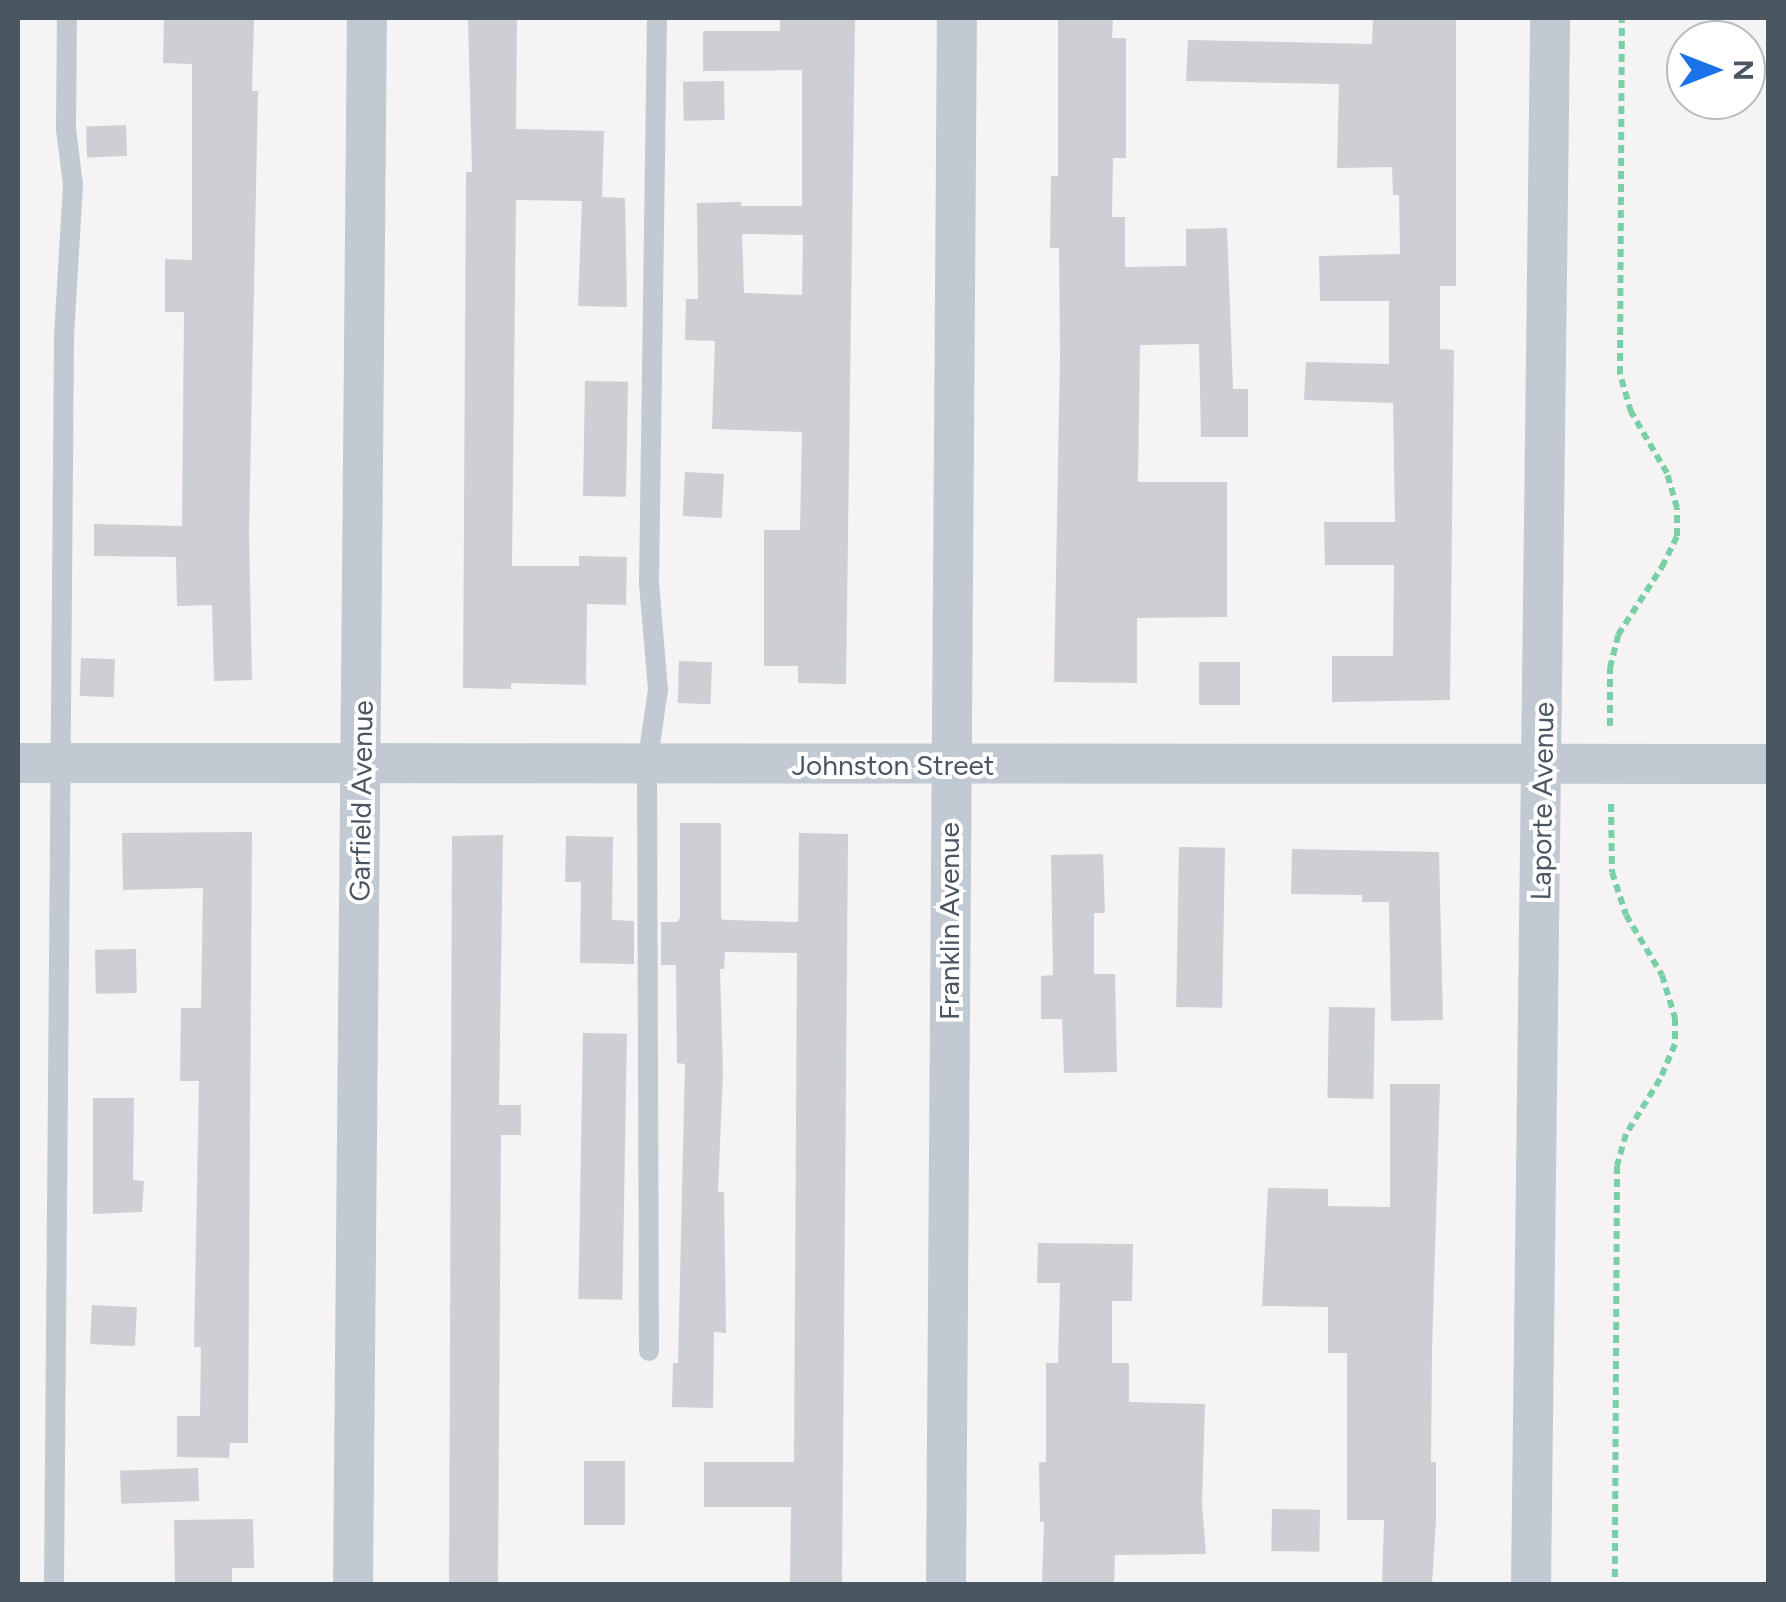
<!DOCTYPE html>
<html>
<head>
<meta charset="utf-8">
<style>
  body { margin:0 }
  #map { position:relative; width:1786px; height:1602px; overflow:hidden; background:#f5f3f3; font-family:Figtree,sans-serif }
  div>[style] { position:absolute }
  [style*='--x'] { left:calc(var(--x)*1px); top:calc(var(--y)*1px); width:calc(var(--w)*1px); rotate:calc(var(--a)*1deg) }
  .building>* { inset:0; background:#cdcfd5; transform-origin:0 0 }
  .path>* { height:6px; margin-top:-3px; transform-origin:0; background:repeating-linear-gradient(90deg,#7ad0a6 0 8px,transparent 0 13px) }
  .service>* { height:20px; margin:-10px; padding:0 10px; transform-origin:10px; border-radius:10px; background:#c1cad2 }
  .minor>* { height:40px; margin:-20px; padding:0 20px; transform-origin:20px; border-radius:20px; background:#c1cad2 }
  span { translate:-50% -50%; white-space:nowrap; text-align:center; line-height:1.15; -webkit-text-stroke:8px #fff; paint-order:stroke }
  .street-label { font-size:28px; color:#4a5661 }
  .frame { position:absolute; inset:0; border:20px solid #4a5661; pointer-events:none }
  .north { position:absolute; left:1666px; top:20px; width:100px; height:100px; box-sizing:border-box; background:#fff; border:2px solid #b7bbc0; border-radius:50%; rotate:90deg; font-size:28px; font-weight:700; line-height:40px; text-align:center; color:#4a5661 }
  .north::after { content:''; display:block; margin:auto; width:35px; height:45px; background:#1a73e8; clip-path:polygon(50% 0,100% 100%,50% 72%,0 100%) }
</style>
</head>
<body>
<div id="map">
  <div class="building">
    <div style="clip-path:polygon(164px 18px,254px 19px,252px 91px,258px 91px,249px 533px,252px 680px,214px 681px,212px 605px,177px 606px,176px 557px,94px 556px,94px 524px,182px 526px,184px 312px,165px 312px,165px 259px,192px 260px,192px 64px,163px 63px)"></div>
    <div style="clip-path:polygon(468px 18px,517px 18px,516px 129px,604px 131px,602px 197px,625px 198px,627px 307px,578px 306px,582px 201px,516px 200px,512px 566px,579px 566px,579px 556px,627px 557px,626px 605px,587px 604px,586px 685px,511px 683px,511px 689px,463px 688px,466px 172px,472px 172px)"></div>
    <div style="clip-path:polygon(evenodd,780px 18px,855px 18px,846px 684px,798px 683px,798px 666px,764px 666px,764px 530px,800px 530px,802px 432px,712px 429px,715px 341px,685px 340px,686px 299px,698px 299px,697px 203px,741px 202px,742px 210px,742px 206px,802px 206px,802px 70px,703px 71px,703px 31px,780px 31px,780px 18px,742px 234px,803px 235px,802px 295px,744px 293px,742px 234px)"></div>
    <div style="clip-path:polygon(1058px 18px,1113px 18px,1112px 38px,1126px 38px,1126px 158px,1113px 158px,1112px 217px,1125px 217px,1125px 267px,1186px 266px,1186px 229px,1227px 228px,1233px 389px,1248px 389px,1248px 437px,1201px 437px,1199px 344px,1140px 345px,1138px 482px,1227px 482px,1227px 617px,1137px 618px,1137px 683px,1054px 682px,1060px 355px,1059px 248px,1050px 248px,1051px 176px,1058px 176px)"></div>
    <div style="clip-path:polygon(1373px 18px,1456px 18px,1456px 286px,1440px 286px,1440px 349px,1454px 350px,1450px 700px,1332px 702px,1332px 656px,1393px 656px,1394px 565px,1325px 565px,1324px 522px,1395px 522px,1393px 403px,1304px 400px,1306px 362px,1389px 364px,1389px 301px,1320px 301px,1319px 256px,1400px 254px,1399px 195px,1393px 195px,1392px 167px,1337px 168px,1339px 84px,1186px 81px,1188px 40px,1372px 44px)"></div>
    <div style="left:724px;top:81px;width:39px;height:41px;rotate:89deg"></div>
    <div style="left:126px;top:125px;width:31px;height:40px;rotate:88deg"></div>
    <div style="left:585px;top:381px;width:43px;height:115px;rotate:1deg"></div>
    <div style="left:685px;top:472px;width:39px;height:44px;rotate:3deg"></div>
    <div style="left:81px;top:658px;width:34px;height:38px;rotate:2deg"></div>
    <div style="left:679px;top:661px;width:33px;height:42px;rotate:2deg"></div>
    <div style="left:1199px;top:662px;width:41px;height:43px"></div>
    <div style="clip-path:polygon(680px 823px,721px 823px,721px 919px,726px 920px,798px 922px,799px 833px,848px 834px,842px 1584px,790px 1584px,791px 1507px,704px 1507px,704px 1462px,794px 1462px,797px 953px,725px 952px,724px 969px,720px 969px,723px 1072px,718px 1192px,724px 1192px,726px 1333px,714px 1332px,713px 1408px,672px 1407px,673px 1363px,678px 1363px,685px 1064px,677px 1063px,676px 965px,661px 965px,661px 922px,677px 922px,680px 918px)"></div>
    <div style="clip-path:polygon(252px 832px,248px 1443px,230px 1443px,229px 1458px,177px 1457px,177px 1416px,200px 1416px,201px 1347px,194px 1347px,199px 1081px,180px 1081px,181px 1008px,201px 1008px,203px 888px,123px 890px,122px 833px)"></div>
    <div style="clip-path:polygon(503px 835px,499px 1105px,521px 1105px,521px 1135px,501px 1135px,498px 1584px,449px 1584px,452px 836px)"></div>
    <div style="clip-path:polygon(566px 836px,613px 837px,612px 920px,634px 921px,634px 964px,580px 963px,581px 882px,565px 882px)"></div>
    <div style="left:1179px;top:847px;width:46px;height:160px;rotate:1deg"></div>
    <div style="clip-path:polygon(1292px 849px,1439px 852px,1443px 1020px,1391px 1021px,1389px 902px,1362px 902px,1362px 895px,1291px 894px)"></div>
    <div style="clip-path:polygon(1103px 854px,1105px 913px,1094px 913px,1094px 974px,1115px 974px,1117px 1072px,1064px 1073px,1062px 1019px,1041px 1019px,1041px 976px,1053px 975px,1051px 855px)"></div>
    <div style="left:136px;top:949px;width:44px;height:41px;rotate:89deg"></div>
    <div style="left:1329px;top:1007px;width:46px;height:91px;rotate:1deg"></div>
    <div style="left:583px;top:1033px;width:44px;height:266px;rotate:1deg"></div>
    <div style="clip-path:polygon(1390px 1084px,1440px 1084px,1432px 1352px,1431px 1462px,1436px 1462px,1436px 1521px,1432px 1584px,1382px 1584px,1384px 1520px,1347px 1520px,1347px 1353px,1328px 1353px,1328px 1307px,1262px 1306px,1268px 1188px,1328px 1189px,1328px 1206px,1390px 1207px)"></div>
    <div style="clip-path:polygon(93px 1098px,134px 1098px,133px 1180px,144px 1181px,142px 1212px,93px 1214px)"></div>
    <div style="clip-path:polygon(1038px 1243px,1133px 1244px,1132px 1301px,1112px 1301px,1112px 1363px,1129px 1363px,1129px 1402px,1205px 1404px,1202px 1504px,1206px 1554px,1115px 1555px,1114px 1584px,1042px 1584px,1044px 1522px,1040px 1522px,1039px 1462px,1046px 1462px,1046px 1363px,1058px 1363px,1060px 1283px,1037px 1283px)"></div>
    <div style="left:92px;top:1305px;width:45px;height:39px;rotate:3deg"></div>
    <div style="left:584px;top:1461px;width:41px;height:64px"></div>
    <div style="left:198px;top:1468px;width:33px;height:78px;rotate:88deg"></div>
    <div style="left:1272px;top:1509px;width:48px;height:42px;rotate:1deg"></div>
    <div style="clip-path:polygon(253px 1519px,254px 1568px,232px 1568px,232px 1584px,175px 1584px,174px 1520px)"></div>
  </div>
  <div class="path">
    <div style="--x:1610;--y:726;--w:58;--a:-90"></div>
    <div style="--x:1610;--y:668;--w:34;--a:-76"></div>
    <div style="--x:1618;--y:635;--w:81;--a:-57.1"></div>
    <div style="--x:1662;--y:567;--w:34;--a:-64"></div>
    <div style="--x:1677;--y:536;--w:28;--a:-90"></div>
    <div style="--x:1677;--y:508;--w:36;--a:-106"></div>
    <div style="--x:1667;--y:473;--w:71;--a:-120.5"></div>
    <div style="--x:1631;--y:412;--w:40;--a:-106"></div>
    <div style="--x:1620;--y:374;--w:356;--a:-89.7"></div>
    <div style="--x:1611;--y:804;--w:68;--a:89.2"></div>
    <div style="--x:1612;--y:872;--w:45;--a:72"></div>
    <div style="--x:1626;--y:915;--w:70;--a:59"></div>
    <div style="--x:1662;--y:975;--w:45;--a:73.2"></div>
    <div style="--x:1675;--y:1018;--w:26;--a:90"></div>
    <div style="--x:1675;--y:1044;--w:38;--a:113"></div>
    <div style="--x:1660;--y:1079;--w:65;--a:121.7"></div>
    <div style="--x:1626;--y:1134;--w:33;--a:106"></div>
    <div style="--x:1617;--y:1166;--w:418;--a:90.3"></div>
  </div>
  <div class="service">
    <div style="--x:649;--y:1351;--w:586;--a:-90.2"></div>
    <div style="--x:647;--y:765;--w:76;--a:-81.7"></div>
    <div style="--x:658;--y:690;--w:107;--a:-94.8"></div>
    <div style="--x:649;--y:583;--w:565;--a:-89.19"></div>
    <div style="--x:54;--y:1584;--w:1248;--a:-89.54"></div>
    <div style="--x:64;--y:336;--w:151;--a:-86.6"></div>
    <div style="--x:73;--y:185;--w:56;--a:-97.1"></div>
    <div style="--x:66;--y:129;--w:111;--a:-89.5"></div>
  </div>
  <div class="minor">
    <div style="--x:18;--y:763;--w:1750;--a:0.03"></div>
    <div style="--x:353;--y:1584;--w:1566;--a:-89.49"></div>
    <div style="--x:946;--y:1584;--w:1566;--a:-89.6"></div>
    <div style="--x:1531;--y:1584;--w:1566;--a:-89.3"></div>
  </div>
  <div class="street-label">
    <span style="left:893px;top:765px">Johnston Street</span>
    <span style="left:361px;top:801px;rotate:-89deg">Garfield Avenue</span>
    <span style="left:1542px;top:801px;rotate:-89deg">Laporte Avenue</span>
    <span style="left:949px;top:921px;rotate:-90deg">Franklin Avenue</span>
  </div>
  <div class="frame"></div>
  <div class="north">N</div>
</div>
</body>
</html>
